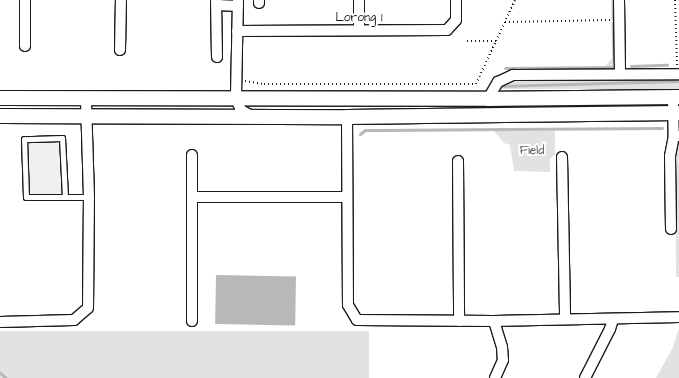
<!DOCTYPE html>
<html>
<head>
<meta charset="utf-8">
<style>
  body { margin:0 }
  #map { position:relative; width:679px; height:378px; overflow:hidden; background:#fff; font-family:"Architects Daughter",sans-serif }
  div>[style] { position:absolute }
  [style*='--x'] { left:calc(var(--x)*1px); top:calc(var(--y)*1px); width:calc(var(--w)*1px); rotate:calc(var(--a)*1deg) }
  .built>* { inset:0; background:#f0f0f0 }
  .green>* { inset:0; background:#e2e2e2; transform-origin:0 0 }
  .water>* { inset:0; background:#b8b8b8; transform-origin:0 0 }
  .stream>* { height:3px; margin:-1.5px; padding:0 1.5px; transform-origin:1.5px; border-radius:1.5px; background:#b8b8b8 }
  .path>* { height:2px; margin-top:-1px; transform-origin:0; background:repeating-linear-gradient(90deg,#1c1c1c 0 1px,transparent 0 4px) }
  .roads { filter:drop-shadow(1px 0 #1c1c1c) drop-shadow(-1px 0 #1c1c1c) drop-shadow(0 1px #1c1c1c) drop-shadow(0 -1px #1c1c1c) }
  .lane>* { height:5px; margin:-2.5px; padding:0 2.5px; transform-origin:2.5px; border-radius:2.5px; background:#fff }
  .street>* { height:10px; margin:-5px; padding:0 5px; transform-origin:5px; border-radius:5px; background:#fff }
  .secondary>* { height:14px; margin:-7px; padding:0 7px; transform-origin:7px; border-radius:7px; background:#fff }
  span { translate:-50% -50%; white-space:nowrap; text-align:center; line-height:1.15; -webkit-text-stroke:4px #fff; paint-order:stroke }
  .street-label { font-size:12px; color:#1c1c1c }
  .park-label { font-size:12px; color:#575757 }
</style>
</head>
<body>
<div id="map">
  <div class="built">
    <div style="clip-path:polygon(27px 139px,54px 139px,62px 148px,62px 197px,27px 196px)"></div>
  </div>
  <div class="green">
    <div style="clip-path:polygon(611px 0,614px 0,615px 62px,611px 67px,604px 68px,612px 58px)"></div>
    <div style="left:679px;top:79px;width:10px;height:182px;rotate:90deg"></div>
    <div style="clip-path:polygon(494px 131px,555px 131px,555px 154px,550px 159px,550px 172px,514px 171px,510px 145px,504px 143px)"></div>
    <div style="clip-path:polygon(675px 139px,679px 139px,679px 277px,676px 277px)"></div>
    <div style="clip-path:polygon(679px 328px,679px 378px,656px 378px,673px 347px)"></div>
    <div style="left:0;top:331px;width:369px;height:47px"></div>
  </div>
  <div class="water">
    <div style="left:216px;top:275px;width:80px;height:49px;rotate:1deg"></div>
  </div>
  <div class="stream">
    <div style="--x:613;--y:0;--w:18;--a:90"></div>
    <div style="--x:631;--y:66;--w:36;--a:-2"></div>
    <div style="--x:505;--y:68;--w:109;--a:-0.5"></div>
    <div style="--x:614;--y:67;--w:44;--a:-91.3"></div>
    <div style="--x:497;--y:86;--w:182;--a:-1.6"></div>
    <div style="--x:360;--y:134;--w:6;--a:-39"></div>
    <div style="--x:365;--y:130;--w:17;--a:0"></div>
    <div style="--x:382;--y:130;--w:280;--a:-0.4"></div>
    <div style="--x:0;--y:373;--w:8;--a:40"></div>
  </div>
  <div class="path">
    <div style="--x:675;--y:0;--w:65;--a:88.2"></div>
    <div style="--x:505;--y:22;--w:105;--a:-1.1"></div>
    <div style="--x:496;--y:41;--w:45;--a:-65.1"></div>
    <div style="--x:245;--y:81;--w:19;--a:9"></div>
    <div style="--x:264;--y:84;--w:212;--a:0"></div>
    <div style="--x:476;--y:84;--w:47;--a:-65.1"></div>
    <div style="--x:496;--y:41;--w:31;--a:180"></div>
  </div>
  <div class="roads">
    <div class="lane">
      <div style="--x:65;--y:197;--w:59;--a:-92.9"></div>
      <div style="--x:62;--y:138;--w:38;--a:178"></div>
      <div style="--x:24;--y:139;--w:58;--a:88"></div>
      <div style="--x:26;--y:197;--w:63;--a:0"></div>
    </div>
    <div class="street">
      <div style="--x:216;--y:0;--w:57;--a:89"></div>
      <div style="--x:238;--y:0;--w:99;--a:91.2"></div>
      <div style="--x:236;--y:99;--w:12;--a:66"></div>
      <div style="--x:241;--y:110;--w:10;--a:29"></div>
      <div style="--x:619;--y:0;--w:74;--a:89.2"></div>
      <div style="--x:259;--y:3;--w:3;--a:-90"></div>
      <div style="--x:217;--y:5;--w:21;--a:3"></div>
      <div style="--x:359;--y:30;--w:30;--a:-90"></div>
      <div style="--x:237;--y:31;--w:210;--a:-0.3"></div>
      <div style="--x:447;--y:30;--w:13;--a:-48"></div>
      <div style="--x:456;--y:20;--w:20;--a:-90"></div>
      <div style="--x:25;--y:46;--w:46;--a:-90"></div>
      <div style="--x:120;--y:50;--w:50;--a:-88.9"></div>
      <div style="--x:673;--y:97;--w:39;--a:89"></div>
      <div style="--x:488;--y:99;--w:20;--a:-60"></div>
      <div style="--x:498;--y:82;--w:17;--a:-25"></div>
      <div style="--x:513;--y:75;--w:166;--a:-0.3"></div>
      <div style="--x:347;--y:117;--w:188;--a:89.7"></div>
      <div style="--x:348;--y:305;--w:17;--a:59"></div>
      <div style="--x:357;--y:320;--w:137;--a:0.4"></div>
      <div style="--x:494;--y:321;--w:185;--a:-1.2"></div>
      <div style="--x:562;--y:157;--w:162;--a:88.9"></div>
      <div style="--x:458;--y:161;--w:160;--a:89.6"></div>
      <div style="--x:192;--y:197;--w:155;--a:0"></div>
      <div style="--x:671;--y:229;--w:73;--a:-90.8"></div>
      <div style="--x:670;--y:156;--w:20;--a:-79"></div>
      <div style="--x:674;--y:136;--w:5;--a:0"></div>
      <div style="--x:192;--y:321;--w:166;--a:-90"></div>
      <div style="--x:494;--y:321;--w:27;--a:73"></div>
      <div style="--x:502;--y:347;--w:13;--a:86"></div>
      <div style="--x:503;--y:360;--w:20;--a:114"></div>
      <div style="--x:0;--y:322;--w:74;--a:-1.5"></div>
      <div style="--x:74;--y:320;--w:18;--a:-41"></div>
      <div style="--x:88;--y:308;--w:111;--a:-89.5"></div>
      <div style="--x:89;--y:197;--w:98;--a:-91.8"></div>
      <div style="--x:585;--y:378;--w:55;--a:-63"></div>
      <div style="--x:610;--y:329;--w:10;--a:-73"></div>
    </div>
    <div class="secondary">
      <div style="--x:0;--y:98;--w:488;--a:0.1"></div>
      <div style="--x:488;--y:99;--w:191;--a:-0.6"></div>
      <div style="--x:0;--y:116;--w:347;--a:0.2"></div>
      <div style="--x:347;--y:117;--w:332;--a:-0.7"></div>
    </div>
  </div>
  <div class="street-label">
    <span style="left:359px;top:18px">Lorong 1</span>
  </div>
  <div class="park-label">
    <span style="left:532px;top:151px">Field</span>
  </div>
</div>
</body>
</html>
